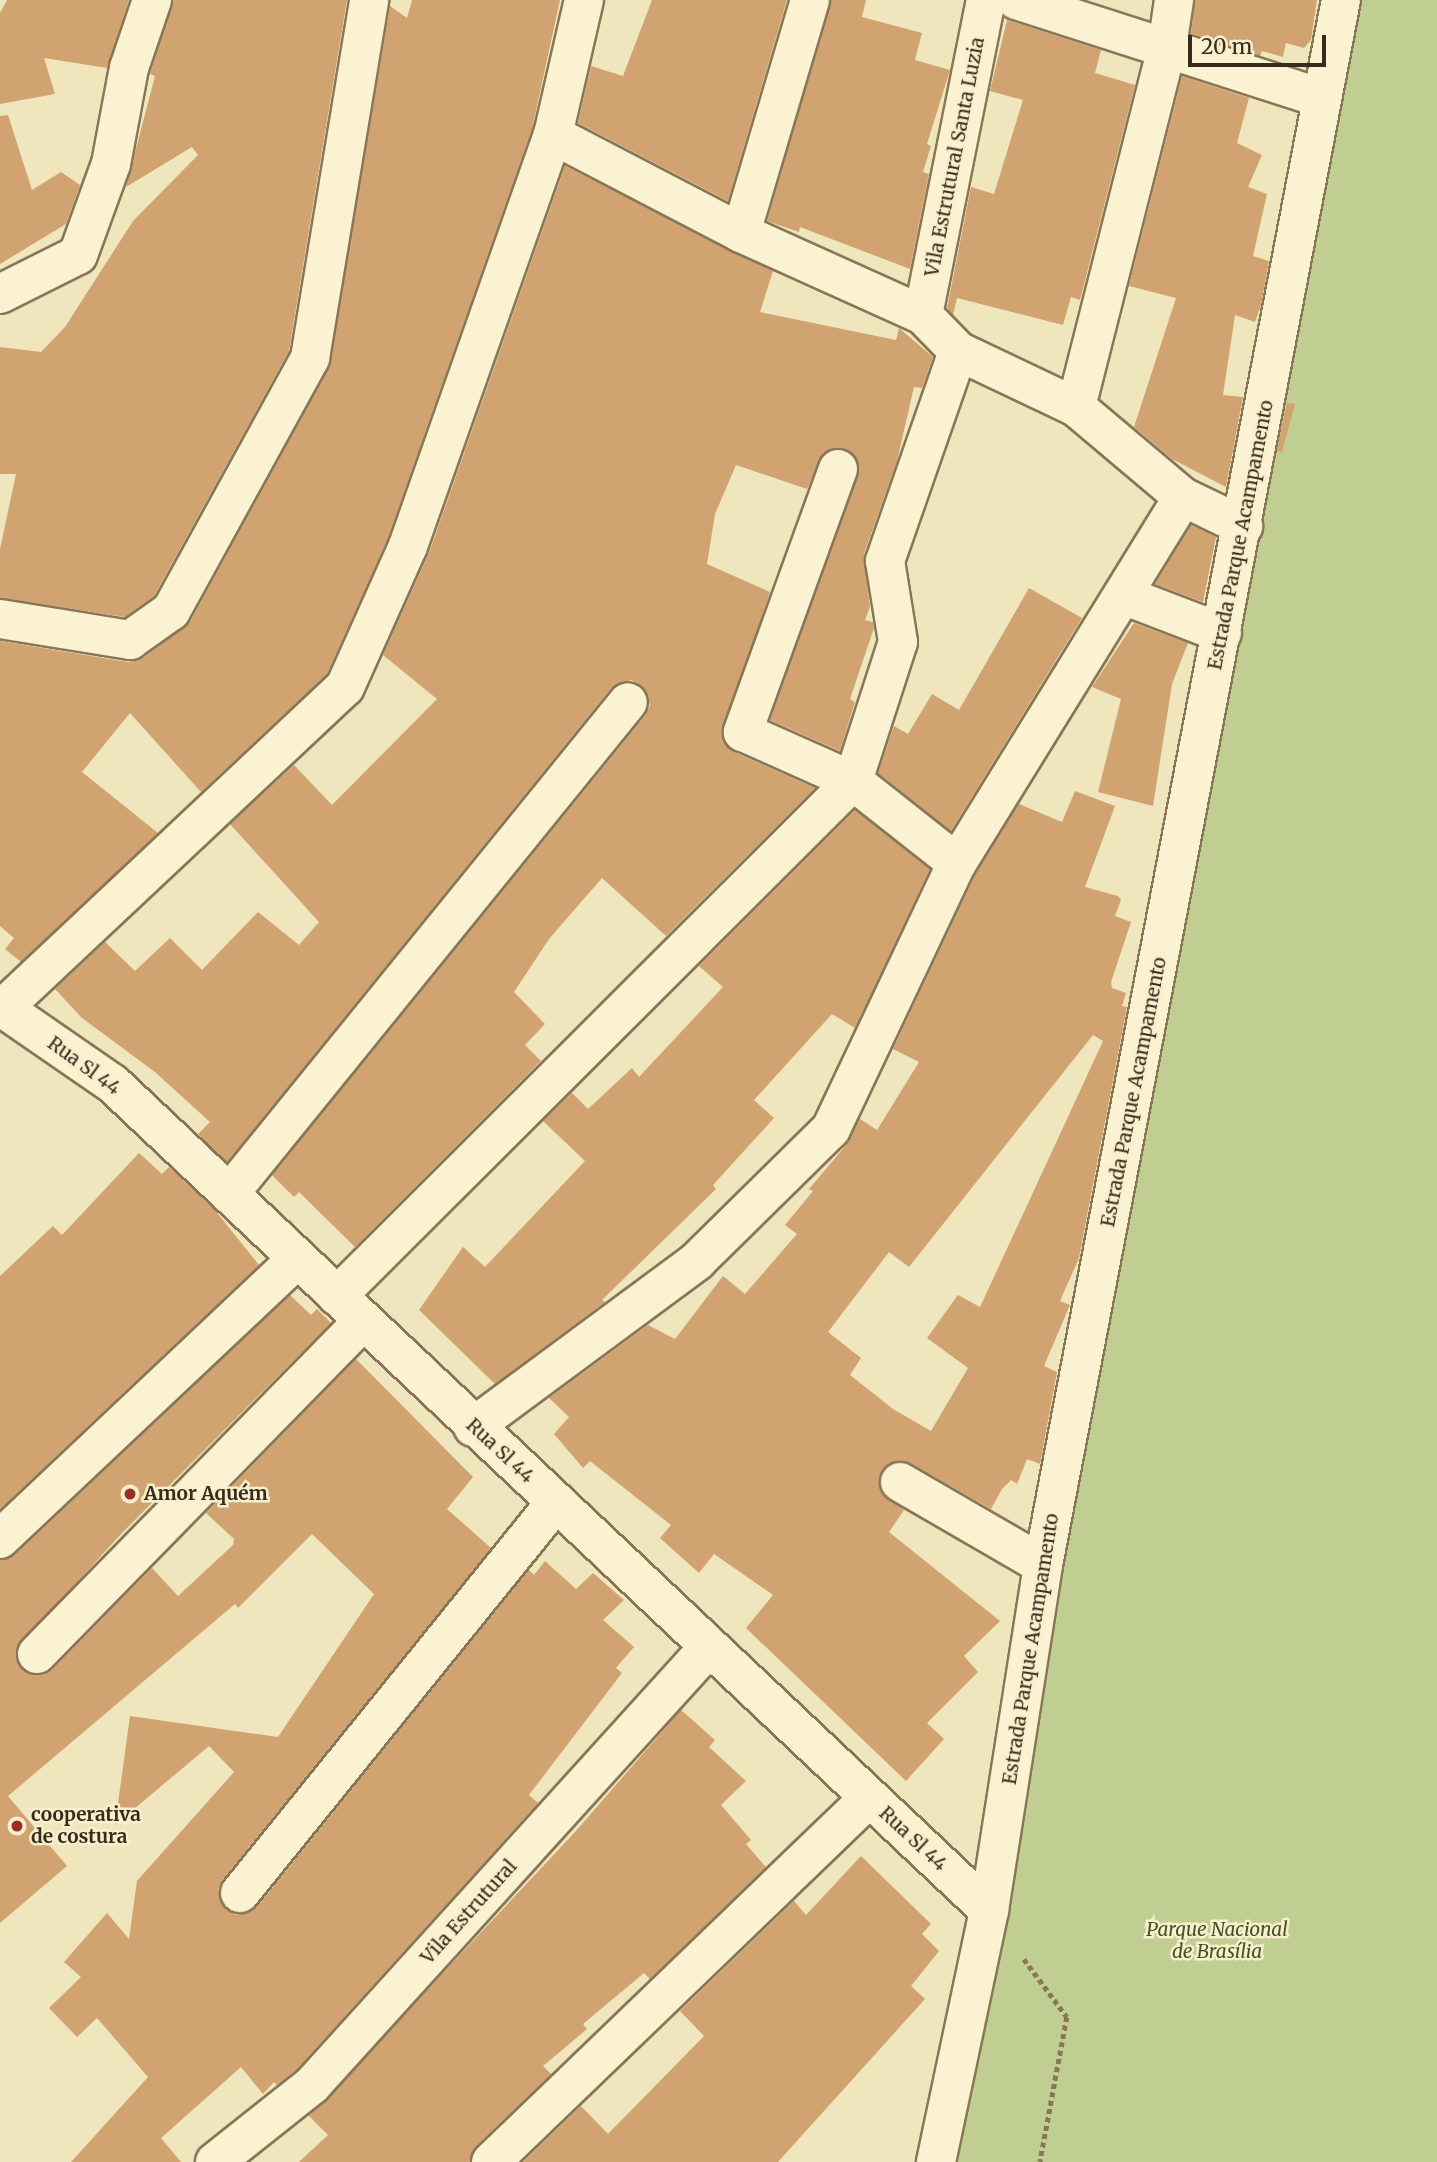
<!DOCTYPE html>
<html>
<head>
<meta charset="utf-8">
<style>
  body { margin:0 }
  #map { position:relative; width:1437px; height:2162px; overflow:hidden; background:#efe6bd; font-family:Merriweather,serif }
  div>[style] { position:absolute }
  [style*='--x'] { left:calc(var(--x)*1px); top:calc(var(--y)*1px); width:calc(var(--w)*1px); rotate:calc(var(--a)*1deg) }
  .green>* { inset:0; background:#c0ce91 }
  .building>* { inset:0; background:#d0a371 }
  .path>* { height:4.5px; margin-top:-2.25px; transform-origin:0; background:repeating-linear-gradient(90deg,#887656 0 5px,transparent 0 8.5px) }
  .roads { filter:drop-shadow(2px 0 #887656) drop-shadow(-2px 0 #887656) drop-shadow(0 2px #887656) drop-shadow(0 -2px #887656) }
  .minor>* { height:38px; margin:-19px; padding:0 19px; transform-origin:19px; border-radius:19px; background:#faf2d0 }
  .dots>* { width:19px; height:19px; translate:-50% -50%; box-sizing:border-box; border:4px solid #f7efcd; border-radius:50% }
  span { translate:-50% -50%; white-space:nowrap; text-align:center; line-height:1.15; -webkit-text-stroke:5px #f7efcd; paint-order:stroke }
  .street-label { font-size:19px; color:#372b1b }
  .poi-label { font-size:19px; color:#372b1b; font-weight:700 }
  .left { translate:0 -50%; text-align:left }
  .park-label { font-size:19px; color:#415421; font-style:italic }
  .scale { position:absolute; left:1188px; top:35px; width:138px; height:32px; box-sizing:border-box; border:4px solid #372b1b; border-top:0; padding-left:9px; font-size:21px; line-height:24px; white-space:nowrap; color:#372b1b; -webkit-text-stroke:5px #f7efcd; paint-order:stroke }
</style>
</head>
<body>
<div id="map">
  <div class="green">
    <div style="clip-path:polygon(1357px 0,1437px 0,1437px 2162px,952px 2162px)"></div>
  </div>
  <div class="building">
    <div style="clip-path:polygon(7px 0,129px 0,107px 68px,44px 58px,55px 94px,0 104px,0 13px)"></div>
    <div style="clip-path:polygon(173px 0,347px 0,289px 351px,154px 596px,125px 617px,0 598px,0 549px,16px 474px,0 474px,0 347px,41px 352px,65px 327px,133px 221px,198px 155px,192px 147px,126px 187px,155px 76px,150px 74px)"></div>
    <div style="clip-path:polygon(412px 0,560px 0,532px 129px,388px 538px,327px 674px,201px 792px,130px 713px,82px 772px,158px 833px,21px 962px,5px 949px,14px 938px,0 926px,0 641px,128px 662px,143px 658px,190px 622px,329px 368px,390px 6px,407px 18px)"></div>
    <div style="clip-path:polygon(652px 0,787px 0,728px 201px,578px 123px,591px 66px,623px 76px)"></div>
    <div style="clip-path:polygon(831px 0,866px 0,862px 17px,922px 33px,915px 60px,950px 70px,927px 144px,931px 146px,923px 172px,929px 174px,910px 269px,800px 227px,799px 232px,767px 221px)"></div>
    <div style="clip-path:polygon(1195px 0,1317px 0,1311px 40px,1304px 48px,1286px 43px,1283px 57px,1262px 51px,1260px 56px,1191px 33px)"></div>
    <div style="clip-path:polygon(1007px 20px,1101px 50px,1095px 73px,1135px 85px,1080px 300px,1071px 297px,1063px 325px,957px 298px,953px 315px,947px 308px,971px 187px,994px 194px,1023px 100px,990px 91px)"></div>
    <div style="clip-path:polygon(1182px 76px,1249px 98px,1237px 143px,1262px 155px,1248px 187px,1267px 194px,1253px 256px,1269px 261px,1261px 305px,1255px 322px,1235px 315px,1223px 395px,1243px 397px,1226px 487px,1172px 459px,1134px 427px,1176px 298px,1129px 286px)"></div>
    <div style="clip-path:polygon(8px 115px,32px 190px,61px 172px,80px 185px,66px 224px,0 264px,0 116px)"></div>
    <div style="clip-path:polygon(565px 166px,773px 271px,760px 312px,896px 340px,899px 328px,933px 357px,922px 388px,914px 387px,897px 461px,864px 554px,870px 607px,865px 620px,873px 622px,874px 628px,850px 699px,855px 702px,840px 751px,770px 720px,859px 465px,846px 449px,824px 452px,807px 489px,736px 465px,715px 514px,707px 564px,770px 592px,722px 736px,734px 752px,815px 788px,666px 936px,602px 878px,549px 939px,514px 992px,545px 1024px,525px 1045px,541px 1061px,355px 1247px,299px 1192px,294px 1197px,272px 1175px,645px 716px,650px 705px,642px 686px,631px 680px,611px 688px,227px 1162px,198px 1134px,210px 1122px,155px 1072px,82px 1018px,55px 989px,105px 942px,135px 971px,170px 938px,202px 970px,258px 912px,299px 945px,319px 922px,230px 824px,294px 765px,332px 805px,437px 699px,383px 655px,429px 553px)"></div>
    <div style="clip-path:polygon(1287px 403px,1295px 404px,1282px 452px,1277px 451px)"></div>
    <div style="clip-path:polygon(1191px 525px,1216px 537px,1203px 602px,1155px 584px)"></div>
    <div style="clip-path:polygon(1029px 588px,1082px 618px,951px 831px,878px 773px,894px 726px,908px 734px,932px 694px,959px 710px)"></div>
    <div style="clip-path:polygon(1134px 623px,1188px 643px,1172px 684px,1153px 806px,1098px 792px,1121px 699px,1092px 687px)"></div>
    <div style="clip-path:polygon(evenodd,1075px 791px,1115px 806px,1085px 887px,1118px 896px,1121px 900px,1115px 916px,1131px 922px,1111px 982px,1112px 988px,1126px 993px,1122px 1006px,1127px 1007px,1079px 1258px,1060px 1301px,1070px 1305px,1044px 1366px,1057px 1372px,1040px 1464px,1027px 1459px,1017px 1484px,1011px 1480px,1002px 1489px,991px 1509px,910px 1463px,890px 1463px,881px 1472px,881px 1493px,904px 1510px,889px 1532px,1000px 1621px,964px 1656px,978px 1672px,927px 1723px,944px 1739px,906px 1781px,746px 1628px,773px 1595px,714px 1554px,699px 1573px,660px 1538px,671px 1525px,590px 1461px,583px 1468px,554px 1434px,569px 1417px,549px 1398px,648px 1325px,675px 1339px,723px 1276px,745px 1294px,797px 1234px,785px 1225px,813px 1191px,809px 1189px,847px 1144px,860px 1119px,877px 1130px,919px 1062px,893px 1049px,976px 873px,1019px 804px,1062px 822px,1075px 791px,1093px 1035px,1103px 1041px,980px 1307px,958px 1295px,927px 1338px,968px 1368px,931px 1431px,893px 1409px,850px 1375px,861px 1358px,828px 1332px,889px 1252px,909px 1267px,1093px 1035px)"></div>
    <div style="clip-path:polygon(855px 810px,930px 869px,855px 1028px,832px 1014px,754px 1100px,774px 1118px,713px 1185px,716px 1189px,602px 1300px,605px 1302px,495px 1384px,419px 1310px,463px 1247px,485px 1267px,585px 1161px,543px 1121px,572px 1093px,588px 1109px,632px 1068px,639px 1077px,723px 987px,699px 966px)"></div>
    <div style="clip-path:polygon(139px 1153px,162px 1174px,169px 1167px,214px 1209px,259px 1265px,0 1509px,0 1276px,53px 1226px,62px 1235px)"></div>
    <div style="clip-path:polygon(290px 1295px,311px 1315px,317px 1309px,331px 1323px,122px 1533px,16px 1649px,22px 1670px,42px 1675px,52px 1670px,152px 1568px,178px 1596px,233px 1545px,234px 1539px,206px 1513px,356px 1359px,473px 1477px,447px 1509px,491px 1548px,223px 1879px,218px 1890px,226px 1910px,237px 1915px,257px 1907px,529px 1570px,534px 1575px,545px 1561px,576px 1589px,593px 1573px,624px 1600px,603px 1620px,634px 1647px,616px 1668px,622px 1673px,529px 1795px,538px 1803px,297px 2069px,277px 2085px,274px 2082px,263px 2094px,241px 2067px,161px 2138px,181px 2162px,71px 2162px,148px 2077px,97px 2018px,77px 2037px,49px 2008px,81px 1977px,64px 1962px,107px 1913px,129px 1939px,137px 1881px,234px 1772px,209px 1746px,115px 1825px,130px 1716px,278px 1737px,374px 1594px,312px 1534px,238px 1608px,235px 1604px,8px 1796px,67px 1866px,0 1923px,0 1560px,15px 1555px)"></div>
    <div style="clip-path:polygon(681px 1710px,715px 1740px,709px 1747px,746px 1781px,721px 1805px,751px 1840px,746px 1844px,766px 1867px,650px 1979px,644px 1973px,583px 2024px,587px 2029px,543px 2066px,551px 2074px,476px 2146px,470px 2162px,299px 2162px,328px 2135px,309px 2116px,575px 1832px)"></div>
    <div style="clip-path:polygon(861px 1856px,931px 1924px,922px 1934px,939px 1951px,911px 1986px,925px 1999px,778px 2162px,523px 2162px,581px 2106px,608px 2134px,704px 2036px,680px 2011px,794px 1901px,806px 1915px)"></div>
  </div>
  <div class="path">
    <div style="--x:1024;--y:1959;--w:72;--a:53.4"></div>
    <div style="--x:1067;--y:2017;--w:147;--a:100.5"></div>
  </div>
  <div class="roads">
    <div class="minor">
      <div style="--x:1016;--y:0;--w:320;--a:17.8"></div>
      <div style="--x:553;--y:135;--w:212;--a:27.5"></div>
      <div style="--x:741;--y:233;--w:200;--a:24.3"></div>
      <div style="--x:923;--y:315;--w:50;--a:45.8"></div>
      <div style="--x:958;--y:351;--w:131;--a:25.4"></div>
      <div style="--x:1076;--y:407;--w:140;--a:40.1"></div>
      <div style="--x:1183;--y:497;--w:67;--a:25.8"></div>
      <div style="--x:741;--y:233;--w:243;--a:-73.5"></div>
      <div style="--x:0;--y:294;--w:87;--a:-26.6"></div>
      <div style="--x:78;--y:255;--w:97;--a:-70.1"></div>
      <div style="--x:111;--y:164;--w:98;--a:-79.4"></div>
      <div style="--x:129;--y:68;--w:72;--a:-71.3"></div>
      <div style="--x:923;--y:315;--w:321;--a:-78.7"></div>
      <div style="--x:1076;--y:407;--w:371;--a:-75.8"></div>
      <div style="--x:1167;--y:47;--w:48;--a:-81.5"></div>
      <div style="--x:838;--y:469;--w:280;--a:109.9"></div>
      <div style="--x:743;--y:732;--w:120;--a:24"></div>
      <div style="--x:853;--y:781;--w:132;--a:38.3"></div>
      <div style="--x:1123;--y:595;--w:106;--a:21"></div>
      <div style="--x:0;--y:619;--w:132;--a:9.2"></div>
      <div style="--x:130;--y:640;--w:50;--a:-35.3"></div>
      <div style="--x:171;--y:611;--w:289;--a:-61.2"></div>
      <div style="--x:310;--y:358;--w:363;--a:-80.6"></div>
      <div style="--x:0;--y:1006;--w:137;--a:34.6"></div>
      <div style="--x:113;--y:1084;--w:1204;--a:43.32"></div>
      <div style="--x:3;--y:1008;--w:469;--a:-43.2"></div>
      <div style="--x:345;--y:687;--w:154;--a:-65.9"></div>
      <div style="--x:408;--y:546;--w:436;--a:-70.6"></div>
      <div style="--x:553;--y:135;--w:139;--a:-77.1"></div>
      <div style="--x:229;--y:1194;--w:633;--a:-50.96"></div>
      <div style="--x:337;--y:1296;--w:729;--a:-44.94"></div>
      <div style="--x:853;--y:781;--w:146;--a:-72.1"></div>
      <div style="--x:898;--y:642;--w:82;--a:-99.1"></div>
      <div style="--x:885;--y:561;--w:222;--a:-70.8"></div>
      <div style="--x:473;--y:1427;--w:279;--a:-36.5"></div>
      <div style="--x:697;--y:1261;--w:188;--a:-44.6"></div>
      <div style="--x:831;--y:1129;--w:294;--a:-64.7"></div>
      <div style="--x:957;--y:863;--w:430;--a:-58.3"></div>
      <div style="--x:900;--y:1482;--w:165;--a:30.1"></div>
      <div style="--x:0;--y:1539;--w:408;--a:-43.3"></div>
      <div style="--x:37;--y:1654;--w:466;--a:-45.6"></div>
      <div style="--x:240;--y:1893;--w:503;--a:-51.06"></div>
      <div style="--x:215;--y:2162;--w:124;--a:-38.4"></div>
      <div style="--x:312;--y:2085;--w:591;--a:-47.81"></div>
      <div style="--x:491;--y:2162;--w:525;--a:-43.92"></div>
      <div style="--x:936;--y:2162;--w:258;--a:-78.1"></div>
      <div style="--x:989;--y:1910;--w:349;--a:-81.1"></div>
      <div style="--x:1043;--y:1565;--w:1593;--a:-79.22"></div>
    </div>
  </div>
  <div class="dots">
    <div style="left:130px;top:1494px;background:#9a2f23"></div>
    <div style="left:17px;top:1826px;background:#9a2f23"></div>
  </div>
  <div class="street-label">
    <span style="left:955px;top:157px;rotate:-79deg">Vila Estrutural Santa Luzia</span>
    <span style="left:1241px;top:535px;rotate:-79deg">Estrada Parque Acampamento</span>
    <span style="left:84px;top:1066px;rotate:36deg">Rua Sl 44</span>
    <span style="left:1134px;top:1092px;rotate:-79deg">Estrada Parque Acampamento</span>
    <span style="left:500px;top:1451px;rotate:43deg">Rua Sl 44</span>
    <span style="left:1031px;top:1649px;rotate:-81deg">Estrada Parque Acampamento</span>
    <span style="left:913px;top:1839px;rotate:43deg">Rua Sl 44</span>
    <span style="left:469px;top:1912px;rotate:-48deg">Vila Estrutural</span>
  </div>
  <div class="poi-label">
    <span class="left" style="left:144px;top:1494px">Amor Aquém</span>
    <span class="left" style="left:31px;top:1826px">cooperativa<br>de costura</span>
  </div>
  <div class="park-label">
    <span style="left:1217px;top:1941px">Parque Nacional<br>de Brasília</span>
  </div>
  <div class="scale">20 m</div>
</div>
</body>
</html>
